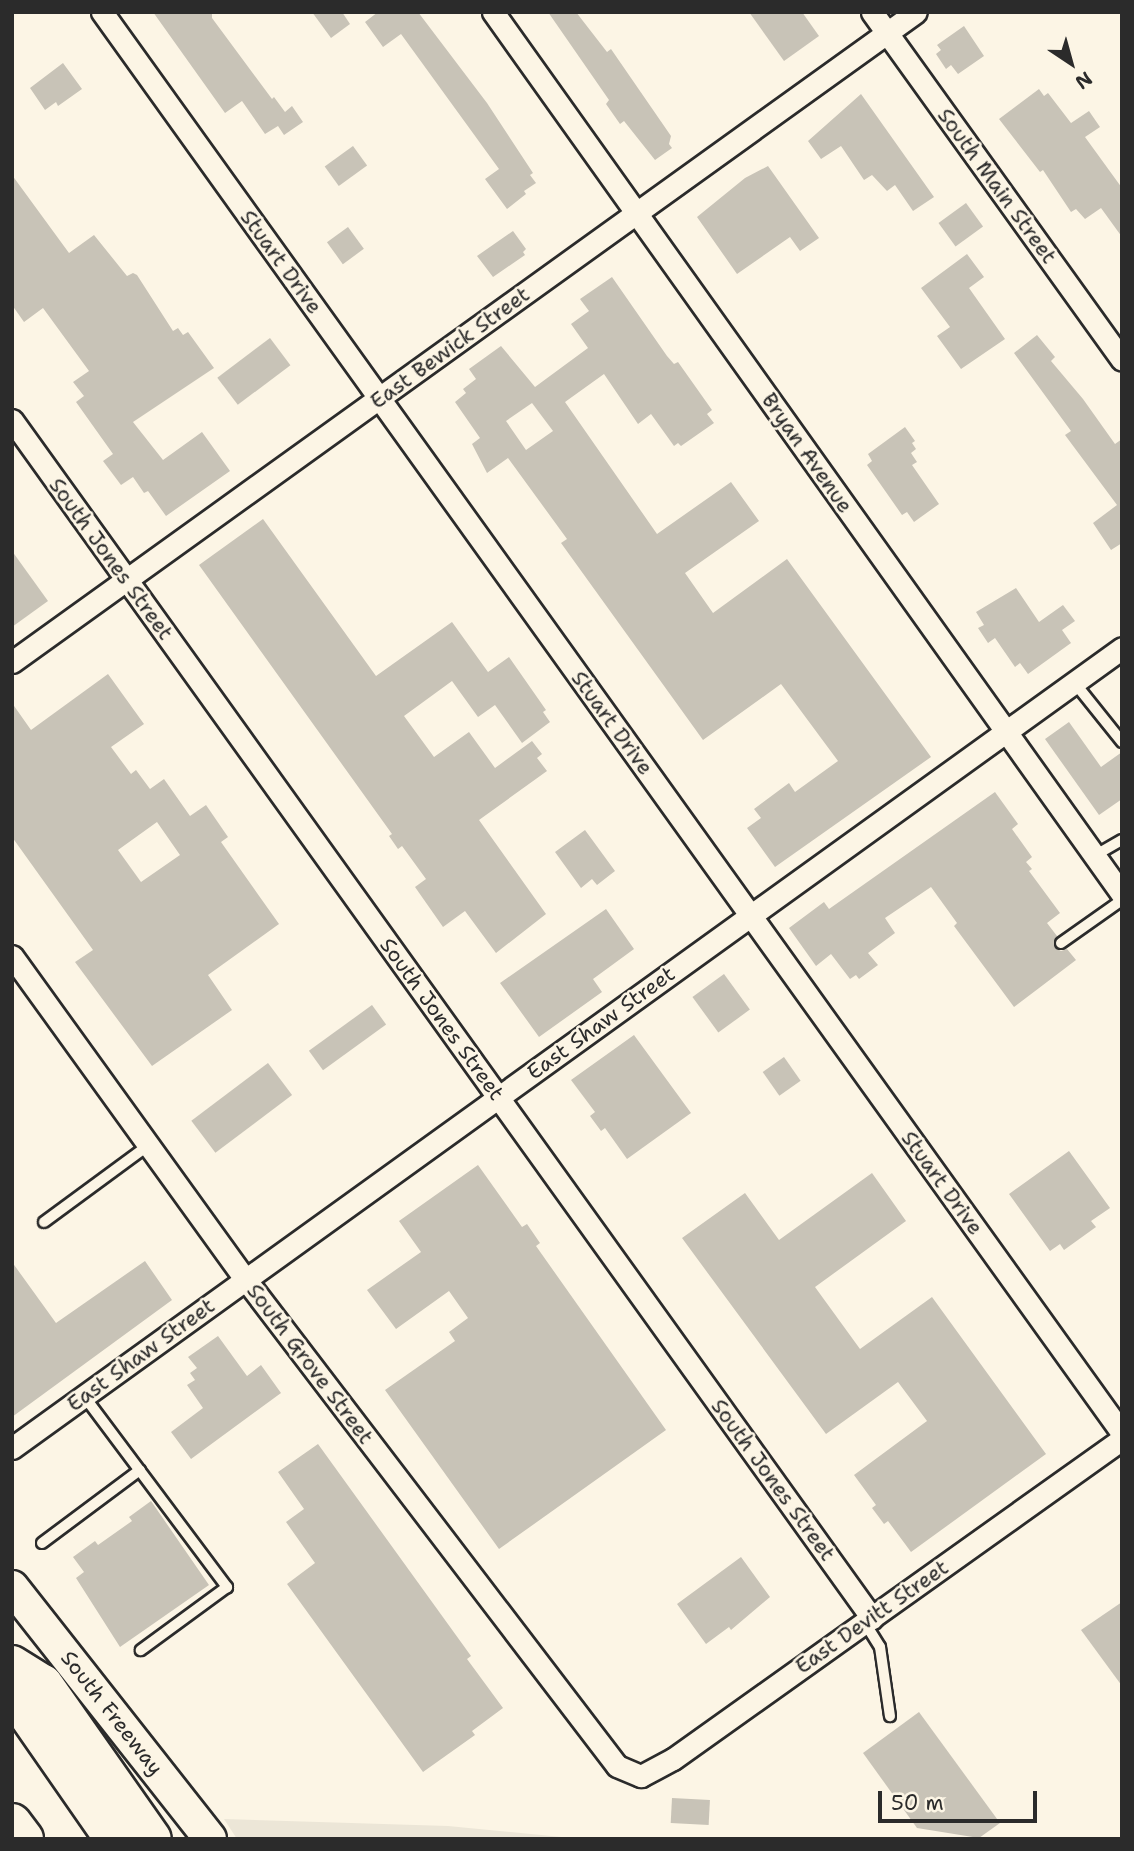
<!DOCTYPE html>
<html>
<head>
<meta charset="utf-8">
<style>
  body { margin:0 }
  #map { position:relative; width:1134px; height:1851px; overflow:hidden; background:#fcf5e5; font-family:"Shantell Sans",sans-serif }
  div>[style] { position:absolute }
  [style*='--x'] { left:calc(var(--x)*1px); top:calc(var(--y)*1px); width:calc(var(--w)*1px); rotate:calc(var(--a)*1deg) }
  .built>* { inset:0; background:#ece6d7 }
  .building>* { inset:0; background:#c8c3b7; transform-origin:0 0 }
  .roads { filter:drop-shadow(2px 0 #2b2b2b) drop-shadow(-2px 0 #2b2b2b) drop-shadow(0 2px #2b2b2b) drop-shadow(0 -2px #2b2b2b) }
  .service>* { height:10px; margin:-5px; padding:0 5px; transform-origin:5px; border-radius:5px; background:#fcf5e5 }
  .minor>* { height:21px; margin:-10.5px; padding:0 10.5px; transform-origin:10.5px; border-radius:10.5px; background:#fcf5e5 }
  .secondary>* { height:32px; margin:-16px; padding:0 16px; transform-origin:16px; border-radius:16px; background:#fcf5e5 }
  .motorway>* { height:38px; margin:-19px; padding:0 19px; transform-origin:19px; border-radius:19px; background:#fcf5e5 }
  span { translate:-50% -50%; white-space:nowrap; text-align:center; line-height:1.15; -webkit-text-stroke:5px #fcf5e5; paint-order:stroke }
  .street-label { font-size:21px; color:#2b2b2b }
  .frame { position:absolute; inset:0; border:14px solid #2b2b2b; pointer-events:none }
  .north { position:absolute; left:1036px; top:28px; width:70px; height:70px; -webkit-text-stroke:5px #fcf5e5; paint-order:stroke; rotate:144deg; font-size:19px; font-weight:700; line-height:28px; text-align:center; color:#2b2b2b }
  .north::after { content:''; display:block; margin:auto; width:24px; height:32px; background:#2b2b2b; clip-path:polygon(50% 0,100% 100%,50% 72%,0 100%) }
  .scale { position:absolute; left:878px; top:1791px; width:159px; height:32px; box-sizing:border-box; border:4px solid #2b2b2b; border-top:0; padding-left:9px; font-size:21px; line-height:24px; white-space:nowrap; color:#2b2b2b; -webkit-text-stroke:5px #fcf5e5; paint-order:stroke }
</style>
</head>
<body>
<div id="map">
  <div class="built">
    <div style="clip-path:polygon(224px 1819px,448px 1826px,582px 1839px,237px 1839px)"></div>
  </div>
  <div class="building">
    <div style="clip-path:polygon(153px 12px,212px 12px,212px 18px,272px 99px,274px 97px,285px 112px,292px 106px,303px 122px,284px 135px,278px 126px,265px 134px,242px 101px,225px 113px)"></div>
    <div style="clip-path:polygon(312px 12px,342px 12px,350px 24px,331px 38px)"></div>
    <div style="clip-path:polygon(378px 12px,418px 12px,487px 103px,533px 173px,530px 175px,536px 183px,524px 191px,526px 194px,507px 209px,485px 179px,499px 169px,401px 34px,383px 47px,365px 22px)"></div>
    <div style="clip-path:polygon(548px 12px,576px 12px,607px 52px,611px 49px,671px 136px,669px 144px,672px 148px,655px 160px,624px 121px,620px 124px,606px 104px,609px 100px)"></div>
    <div style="clip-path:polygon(749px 12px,802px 12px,819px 36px,784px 61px)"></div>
    <div style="clip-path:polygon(964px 26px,984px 56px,958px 74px,951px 65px,946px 69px,936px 54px,941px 50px,937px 45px)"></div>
    <div style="clip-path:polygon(63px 63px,82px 89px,58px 106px,56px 102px,45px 110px,30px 88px)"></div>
    <div style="clip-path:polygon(1039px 89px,1044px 96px,1048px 93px,1071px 123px,1089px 111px,1100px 127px,1085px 137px,1122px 188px,1122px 237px,1101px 208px,1085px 219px,1076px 209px,1071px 212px,1043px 170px,1040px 172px,999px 119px)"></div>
    <div style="clip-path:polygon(861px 94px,934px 197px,913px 211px,895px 185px,887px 191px,872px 175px,864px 180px,841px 146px,821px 159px,808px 141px)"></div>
    <div style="left:353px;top:146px;width:24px;height:35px;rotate:54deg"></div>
    <div style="clip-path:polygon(768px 166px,819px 238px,800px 251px,790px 237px,737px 274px,697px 217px,745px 178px)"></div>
    <div style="clip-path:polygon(12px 175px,69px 253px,94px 235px,127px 276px,133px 273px,137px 275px,173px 331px,178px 328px,183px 335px,188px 332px,214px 368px,133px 422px,163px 460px,202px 432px,230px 471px,166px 516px,148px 491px,144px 493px,133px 477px,121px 485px,103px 461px,113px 454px,76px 402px,84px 396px,73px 382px,89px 371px,43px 308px,24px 322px,12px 305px)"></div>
    <div style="left:966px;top:203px;width:29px;height:34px;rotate:54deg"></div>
    <div style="left:348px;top:227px;width:27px;height:26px;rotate:54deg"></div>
    <div style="clip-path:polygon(513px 231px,526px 249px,523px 252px,525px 255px,493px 277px,477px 256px)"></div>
    <div style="clip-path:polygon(967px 254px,984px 277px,969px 288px,1005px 339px,961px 369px,937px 336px,950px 327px,921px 288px)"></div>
    <div style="clip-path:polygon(evenodd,612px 277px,667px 356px,674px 364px,678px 362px,712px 410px,707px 414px,714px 423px,681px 446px,678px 443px,674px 446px,651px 414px,638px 424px,604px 374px,565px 402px,657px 534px,731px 482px,759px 521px,685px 573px,713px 613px,787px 559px,931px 757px,775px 867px,747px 828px,761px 818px,754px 809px,789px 783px,795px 792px,838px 761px,781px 684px,703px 740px,561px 543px,567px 539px,508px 458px,487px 473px,472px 444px,480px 438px,455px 402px,466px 393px,463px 389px,476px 379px,469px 369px,501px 346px,535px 387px,588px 348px,571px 324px,589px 311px,580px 299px,612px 277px,532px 403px,553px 431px,526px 450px,506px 421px,532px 403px)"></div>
    <div style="clip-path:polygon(1037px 335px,1055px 357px,1051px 361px,1083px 399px,1115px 444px,1122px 439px,1122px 543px,1111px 550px,1093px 523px,1117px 505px,1065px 435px,1071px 431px,1014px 353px)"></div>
    <div style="left:270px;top:338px;width:34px;height:66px;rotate:53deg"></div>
    <div style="clip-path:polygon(905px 427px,915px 441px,912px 443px,916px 449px,911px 453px,917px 462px,912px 465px,939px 504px,914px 522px,907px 512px,902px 515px,867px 465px,872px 461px,868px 454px)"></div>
    <div style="clip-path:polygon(263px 519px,376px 676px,452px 622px,488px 672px,509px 657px,546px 710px,543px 712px,550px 722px,522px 743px,495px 705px,478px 717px,452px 681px,404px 716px,434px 757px,469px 732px,495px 768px,532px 741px,542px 754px,537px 758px,547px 771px,479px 820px,546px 914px,496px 953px,465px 911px,443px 927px,415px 887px,426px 879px,402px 846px,398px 849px,389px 836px,392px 834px,199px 565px)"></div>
    <div style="clip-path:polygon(12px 551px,48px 601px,12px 627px)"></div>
    <div style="clip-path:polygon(1016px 588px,1039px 622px,1063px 605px,1075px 621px,1062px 630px,1071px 643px,1028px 674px,1020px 663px,1015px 667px,995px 638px,988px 643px,978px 628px,984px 625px,976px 612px)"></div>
    <div style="clip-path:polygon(evenodd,108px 674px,144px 724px,111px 747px,131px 774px,136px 770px,150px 789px,164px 779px,190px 816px,206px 805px,228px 837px,221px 842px,279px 924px,208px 975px,232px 1010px,152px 1066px,75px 962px,93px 950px,12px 837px,12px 703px,31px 730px,108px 674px,157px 822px,180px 855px,141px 882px,118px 850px,157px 822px)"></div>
    <div style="clip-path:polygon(1069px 722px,1101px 767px,1122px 752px,1122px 799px,1099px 815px,1045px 739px)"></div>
    <div style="clip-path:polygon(995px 792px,1018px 824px,1012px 829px,1032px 857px,1026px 862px,1032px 869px,1029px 871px,1060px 913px,1047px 923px,1057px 936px,1054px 947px,1061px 951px,1067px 949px,1076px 960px,1014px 1007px,954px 926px,957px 923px,931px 887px,885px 918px,895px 933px,868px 953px,878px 965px,859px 979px,856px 975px,850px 979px,831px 954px,816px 966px,789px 928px,824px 902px,829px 909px)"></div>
    <div style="clip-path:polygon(585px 830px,615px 871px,597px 885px,592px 879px,581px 888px,555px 852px)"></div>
    <div style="clip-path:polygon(606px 909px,634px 949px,593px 979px,602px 992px,539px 1037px,500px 983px)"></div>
    <div style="left:724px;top:974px;width:44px;height:39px;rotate:54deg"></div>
    <div style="left:372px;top:1005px;width:24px;height:78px;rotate:54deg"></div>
    <div style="clip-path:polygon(634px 1035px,691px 1113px,627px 1159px,605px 1128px,601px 1131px,590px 1116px,595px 1112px,571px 1080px)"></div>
    <div style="left:784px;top:1057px;width:29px;height:26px;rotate:55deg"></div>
    <div style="left:268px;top:1063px;width:40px;height:96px;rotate:53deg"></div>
    <div style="clip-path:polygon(1069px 1151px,1110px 1208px,1091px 1221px,1096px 1227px,1064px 1250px,1060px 1244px,1050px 1251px,1009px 1194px)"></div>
    <div style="clip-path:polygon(478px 1165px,522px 1227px,527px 1224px,540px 1243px,536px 1246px,666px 1430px,499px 1549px,385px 1390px,455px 1341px,449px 1332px,468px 1318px,449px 1291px,396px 1329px,367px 1290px,421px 1252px,399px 1221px)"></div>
    <div style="clip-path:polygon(872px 1173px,906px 1221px,815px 1287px,860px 1349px,932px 1297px,1046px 1454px,911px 1552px,888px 1521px,884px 1524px,872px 1508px,876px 1505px,854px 1475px,927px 1421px,898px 1382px,826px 1434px,682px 1238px,745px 1193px,779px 1240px)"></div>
    <div style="clip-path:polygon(145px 1261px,172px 1300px,12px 1417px,12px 1262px,56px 1323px)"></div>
    <div style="clip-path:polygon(218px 1336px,247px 1376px,261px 1365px,281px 1393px,191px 1459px,171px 1432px,203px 1408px,187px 1385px,195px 1380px,190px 1373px,197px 1368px,188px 1357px)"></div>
    <div style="clip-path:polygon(318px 1444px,471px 1656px,467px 1659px,503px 1708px,472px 1731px,475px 1735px,423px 1772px,287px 1584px,315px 1563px,286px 1522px,304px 1509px,278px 1472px)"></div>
    <div style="clip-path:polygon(151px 1501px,209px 1585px,120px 1647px,76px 1578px,84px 1572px,73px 1557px,95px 1541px,98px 1545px,132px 1521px,129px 1517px)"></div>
    <div style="clip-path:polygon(741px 1557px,770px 1597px,731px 1630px,729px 1627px,706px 1644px,677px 1604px)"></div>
    <div style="clip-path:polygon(1122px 1602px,1122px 1686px,1081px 1630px)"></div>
    <div style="clip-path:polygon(919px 1712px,1000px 1823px,979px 1838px,917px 1828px,863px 1753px)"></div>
    <div style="left:672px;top:1798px;width:38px;height:25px;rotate:3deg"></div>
  </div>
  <div class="roads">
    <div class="service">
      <div style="--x:1074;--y:682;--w:77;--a:51.3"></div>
      <div style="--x:1094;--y:856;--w:32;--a:-30"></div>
      <div style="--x:1061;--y:943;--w:75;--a:-35.2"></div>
      <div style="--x:44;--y:1222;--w:130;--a:-36.3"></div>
      <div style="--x:84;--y:1396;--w:239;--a:53.2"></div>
      <div style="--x:227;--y:1587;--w:107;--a:143.8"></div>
      <div style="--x:42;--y:1543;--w:122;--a:-36.7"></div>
      <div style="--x:865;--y:1623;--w:28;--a:58"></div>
      <div style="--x:880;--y:1647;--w:70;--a:81.8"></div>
    </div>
    <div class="minor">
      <div style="--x:102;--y:12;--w:1749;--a:54.33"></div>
      <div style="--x:493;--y:12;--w:1083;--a:54.51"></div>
      <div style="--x:872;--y:12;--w:428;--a:54.3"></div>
      <div style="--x:12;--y:420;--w:1475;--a:54.33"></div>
      <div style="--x:12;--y:662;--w:1113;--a:-35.72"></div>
      <div style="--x:12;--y:956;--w:400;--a:54.2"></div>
      <div style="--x:246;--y:1280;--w:611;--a:52.64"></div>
      <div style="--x:617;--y:1766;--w:26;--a:23"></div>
      <div style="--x:641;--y:1776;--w:36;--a:-28"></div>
      <div style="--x:673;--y:1759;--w:551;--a:-35.48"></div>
      <div style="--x:12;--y:1448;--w:1368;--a:-35.78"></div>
    </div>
    <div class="secondary">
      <div style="--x:12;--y:1587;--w:320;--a:51.8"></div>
    </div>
    <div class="motorway">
      <div style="--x:12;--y:1665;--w:36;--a:32"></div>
      <div style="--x:43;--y:1684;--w:189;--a:54.9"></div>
      <div style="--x:12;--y:1692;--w:179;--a:55.2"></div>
      <div style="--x:12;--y:1823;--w:20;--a:53"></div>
    </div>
  </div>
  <div class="street-label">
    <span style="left:997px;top:186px;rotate:54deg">South Main Street</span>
    <span style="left:281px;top:262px;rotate:54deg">Stuart Drive</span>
    <span style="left:450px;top:348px;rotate:-36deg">East Bewick Street</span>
    <span style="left:807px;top:453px;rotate:55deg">Bryan Avenue</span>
    <span style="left:111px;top:559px;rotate:54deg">South Jones Street</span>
    <span style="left:612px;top:723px;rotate:54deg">Stuart Drive</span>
    <span style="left:442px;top:1019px;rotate:54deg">South Jones Street</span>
    <span style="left:601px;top:1023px;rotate:-36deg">East Shaw Street</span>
    <span style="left:942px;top:1183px;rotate:54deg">Stuart Drive</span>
    <span style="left:141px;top:1355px;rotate:-36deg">East Shaw Street</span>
    <span style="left:310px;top:1364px;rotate:53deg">South Grove Street</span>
    <span style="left:773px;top:1480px;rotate:54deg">South Jones Street</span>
    <span style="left:872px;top:1617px;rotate:-35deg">East Devitt Street</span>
    <span style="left:112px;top:1713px;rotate:52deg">South Freeway</span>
  </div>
  <div class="frame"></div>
  <div class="north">N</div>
  <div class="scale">50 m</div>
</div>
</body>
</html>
